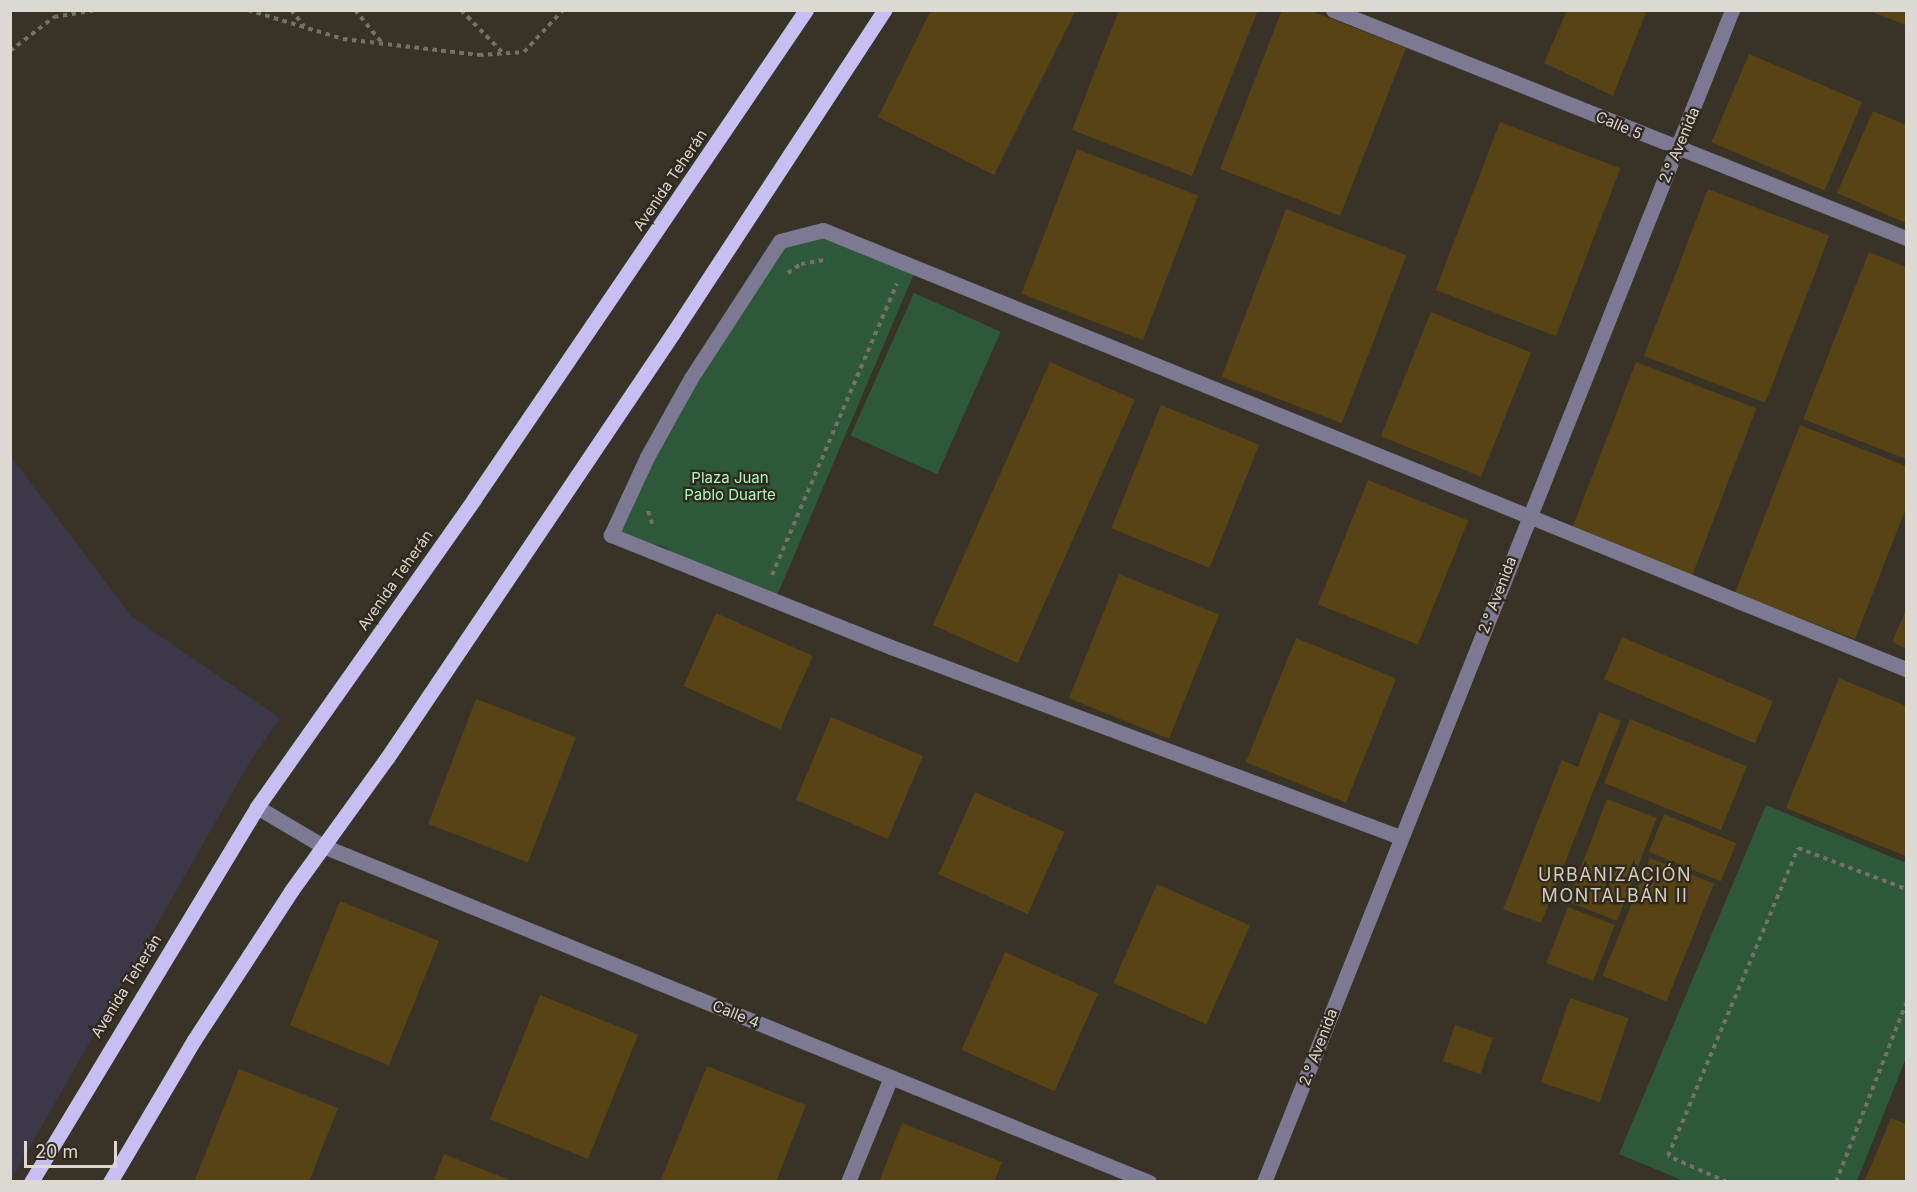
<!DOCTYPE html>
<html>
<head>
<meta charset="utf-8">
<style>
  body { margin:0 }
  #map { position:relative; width:1917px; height:1192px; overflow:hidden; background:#383227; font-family:Inter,sans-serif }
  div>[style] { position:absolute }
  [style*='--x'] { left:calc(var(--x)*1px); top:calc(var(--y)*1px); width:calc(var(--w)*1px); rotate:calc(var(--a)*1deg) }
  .medical>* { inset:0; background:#3c3749 }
  .green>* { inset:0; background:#2d593a; transform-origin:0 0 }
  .building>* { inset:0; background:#574314; transform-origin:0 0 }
  .path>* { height:4px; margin-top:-2px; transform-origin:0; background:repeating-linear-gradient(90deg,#767168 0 4.5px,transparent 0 9px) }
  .minor>* { height:15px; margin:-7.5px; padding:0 7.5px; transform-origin:7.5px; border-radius:7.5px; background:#7d7992 }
  .major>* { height:15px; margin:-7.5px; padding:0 7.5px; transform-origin:7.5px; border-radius:7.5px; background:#c7bef2 }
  span { translate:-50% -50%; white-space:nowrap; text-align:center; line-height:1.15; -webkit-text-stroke:4.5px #2e281d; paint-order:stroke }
  .street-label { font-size:15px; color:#dcd9d2 }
  .park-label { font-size:15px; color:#a8fabd }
  .quarter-label { font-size:18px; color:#d4cdbf; letter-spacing:1.5px }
  .frame { position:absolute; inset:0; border:12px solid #dcd9d2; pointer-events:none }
  .scale { position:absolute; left:24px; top:1141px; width:93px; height:27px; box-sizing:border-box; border:3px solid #dcd9d2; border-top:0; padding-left:8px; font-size:18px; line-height:21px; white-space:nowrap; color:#dcd9d2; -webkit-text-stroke:4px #2e281d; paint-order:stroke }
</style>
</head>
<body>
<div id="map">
  <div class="medical">
    <div style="clip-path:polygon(11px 457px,132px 617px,280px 718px,251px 760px,11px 1180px)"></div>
  </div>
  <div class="green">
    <div style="clip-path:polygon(823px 230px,916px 269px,776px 598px,712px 575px,662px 546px,611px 535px,647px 457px,780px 241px)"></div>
    <div style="left:914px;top:293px;width:95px;height:156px;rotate:24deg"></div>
    <div style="clip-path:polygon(1766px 805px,1906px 863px,1906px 1058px,1857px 1181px,1684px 1181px,1619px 1154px)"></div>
  </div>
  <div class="building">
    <div style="clip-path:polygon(931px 10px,1076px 10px,994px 175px,878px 117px)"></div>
    <div style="clip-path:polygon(1119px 10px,1258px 10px,1192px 176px,1072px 130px)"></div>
    <div style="clip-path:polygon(1282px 10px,1309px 10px,1406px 48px,1340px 216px,1220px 169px)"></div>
    <div style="clip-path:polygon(1567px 10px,1647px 10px,1613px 96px,1544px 63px)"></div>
    <div style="clip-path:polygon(1869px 10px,1906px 10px,1906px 25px,1869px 11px)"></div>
    <div style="left:1749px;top:54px;width:123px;height:96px;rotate:23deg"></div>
    <div style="clip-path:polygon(1873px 111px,1906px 125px,1906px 223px,1837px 193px)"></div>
    <div style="left:1500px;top:122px;width:129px;height:180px;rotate:21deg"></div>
    <div style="left:1077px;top:149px;width:130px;height:155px;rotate:21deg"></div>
    <div style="left:1708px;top:189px;width:130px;height:179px;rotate:21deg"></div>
    <div style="left:1286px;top:209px;width:129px;height:180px;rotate:21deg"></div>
    <div style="clip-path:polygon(1869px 252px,1906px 267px,1906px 459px,1803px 419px)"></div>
    <div style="left:1431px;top:312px;width:108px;height:134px;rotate:22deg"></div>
    <div style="left:1050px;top:362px;width:93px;height:288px;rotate:24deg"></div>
    <div style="left:1636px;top:362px;width:129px;height:180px;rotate:21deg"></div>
    <div style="left:1161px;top:405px;width:106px;height:133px;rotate:22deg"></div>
    <div style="clip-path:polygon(1800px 425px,1906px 466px,1906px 508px,1855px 639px,1735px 593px)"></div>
    <div style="left:1368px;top:480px;width:108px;height:134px;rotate:22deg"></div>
    <div style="left:1119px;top:574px;width:108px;height:134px;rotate:22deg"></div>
    <div style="clip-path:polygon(1906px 610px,1906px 649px,1892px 642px)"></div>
    <div style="left:716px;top:613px;width:106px;height:80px;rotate:24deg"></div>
    <div style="left:1622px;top:637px;width:164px;height:46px;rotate:23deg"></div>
    <div style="left:1296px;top:638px;width:108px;height:134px;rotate:22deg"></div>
    <div style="clip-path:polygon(1839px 678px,1906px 706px,1906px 856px,1786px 808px)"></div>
    <div style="left:476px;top:699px;width:107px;height:134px;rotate:21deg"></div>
    <div style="clip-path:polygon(1599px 712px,1621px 721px,1541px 923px,1503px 909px,1562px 760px,1578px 767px)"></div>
    <div style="left:831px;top:717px;width:100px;height:90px;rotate:23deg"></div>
    <div style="left:1630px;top:719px;width:126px;height:69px;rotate:22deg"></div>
    <div style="left:975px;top:792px;width:98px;height:90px;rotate:24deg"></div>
    <div style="left:1607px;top:799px;width:53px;height:110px;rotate:21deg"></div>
    <div style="left:1664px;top:814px;width:78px;height:41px;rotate:22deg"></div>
    <div style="left:1650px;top:858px;width:69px;height:127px;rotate:22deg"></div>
    <div style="left:1157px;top:884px;width:102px;height:108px;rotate:24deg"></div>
    <div style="left:340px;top:901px;width:107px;height:134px;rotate:22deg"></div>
    <div style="left:1568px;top:907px;width:50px;height:60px;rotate:21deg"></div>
    <div style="left:1005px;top:952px;width:102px;height:107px;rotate:24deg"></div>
    <div style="left:540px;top:995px;width:106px;height:134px;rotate:22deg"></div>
    <div style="left:1570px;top:998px;width:62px;height:89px;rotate:19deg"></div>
    <div style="left:1455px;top:1025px;width:40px;height:38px;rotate:19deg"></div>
    <div style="clip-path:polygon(707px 1066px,806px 1105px,776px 1182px,660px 1182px)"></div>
    <div style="clip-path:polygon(239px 1069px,338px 1108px,309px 1182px,194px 1182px)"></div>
    <div style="clip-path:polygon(1891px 1118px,1906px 1124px,1906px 1182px,1864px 1182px)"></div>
    <div style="clip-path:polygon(902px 1123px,1002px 1162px,994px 1182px,879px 1182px)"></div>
    <div style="clip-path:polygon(444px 1154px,512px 1181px,512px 1182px,433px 1182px)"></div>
  </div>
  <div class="path">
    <div style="--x:248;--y:10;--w:99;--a:17"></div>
    <div style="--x:343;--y:39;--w:137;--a:6.7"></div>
    <div style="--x:479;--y:55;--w:45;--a:-3.8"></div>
    <div style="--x:524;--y:52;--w:57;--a:-47.1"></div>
    <div style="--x:291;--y:10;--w:21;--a:51"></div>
    <div style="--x:355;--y:10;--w:43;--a:50.7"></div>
    <div style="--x:461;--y:10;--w:62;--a:45.7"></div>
    <div style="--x:10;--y:51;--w:56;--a:-37.7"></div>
    <div style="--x:54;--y:17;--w:42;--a:-9.7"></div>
    <div style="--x:788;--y:273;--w:16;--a:-35"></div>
    <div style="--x:801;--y:264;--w:27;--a:-10"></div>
    <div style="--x:648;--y:511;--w:16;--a:72"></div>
    <div style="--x:772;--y:575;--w:317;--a:-66.8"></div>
    <div style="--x:1727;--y:1182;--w:64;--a:-156.2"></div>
    <div style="--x:1668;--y:1156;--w:334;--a:-67.1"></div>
    <div style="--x:1798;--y:848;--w:116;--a:20.8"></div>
    <div style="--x:1836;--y:1182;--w:192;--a:-68.6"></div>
  </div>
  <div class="minor">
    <div style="--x:1333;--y:10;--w:617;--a:21.7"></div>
    <div style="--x:257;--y:807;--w:77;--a:30.6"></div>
    <div style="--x:323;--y:846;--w:892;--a:22.14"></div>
    <div style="--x:1400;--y:837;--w:543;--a:-159.53"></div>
    <div style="--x:891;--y:647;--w:302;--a:-158.2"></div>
    <div style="--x:611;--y:535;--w:86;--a:-65.2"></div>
    <div style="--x:647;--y:457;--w:90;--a:-60.9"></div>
    <div style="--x:691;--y:378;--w:163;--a:-57"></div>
    <div style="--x:780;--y:241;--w:44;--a:-14.3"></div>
    <div style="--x:823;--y:230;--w:1169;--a:22.07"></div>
    <div style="--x:848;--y:1182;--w:113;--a:-67.7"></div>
    <div style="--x:1264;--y:1182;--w:1262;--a:-68.23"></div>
  </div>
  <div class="major">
    <div style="--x:31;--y:1182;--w:438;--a:-58.9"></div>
    <div style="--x:257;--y:807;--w:377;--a:-54.8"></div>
    <div style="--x:474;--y:499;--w:591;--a:-55.83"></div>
    <div style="--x:110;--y:1182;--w:165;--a:-59.4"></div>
    <div style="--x:194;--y:1040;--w:178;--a:-56.9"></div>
    <div style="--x:291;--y:891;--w:164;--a:-54.2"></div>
    <div style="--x:387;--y:758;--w:512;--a:-56.06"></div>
    <div style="--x:673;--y:333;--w:386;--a:-56.8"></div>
  </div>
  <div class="street-label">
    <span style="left:1619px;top:125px;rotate:23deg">Calle 5</span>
    <span style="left:1679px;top:145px;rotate:-67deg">2.° Avenida</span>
    <span style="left:670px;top:180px;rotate:-56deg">Avenida Teherán</span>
    <span style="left:395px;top:580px;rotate:-55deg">Avenida Teherán</span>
    <span style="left:1497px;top:595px;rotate:-69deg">2.° Avenida</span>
    <span style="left:126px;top:986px;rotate:-58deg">Avenida Teherán</span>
    <span style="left:736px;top:1014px;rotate:22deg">Calle 4</span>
    <span style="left:1318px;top:1047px;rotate:-69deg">2.° Avenida</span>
  </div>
  <div class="park-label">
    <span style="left:730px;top:486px">Plaza Juan<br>Pablo Duarte</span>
  </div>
  <div class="quarter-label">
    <span style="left:1615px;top:886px">URBANIZACIÓN<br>MONTALBÁN II</span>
  </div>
  <div class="frame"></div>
  <div class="scale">20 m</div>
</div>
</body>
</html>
